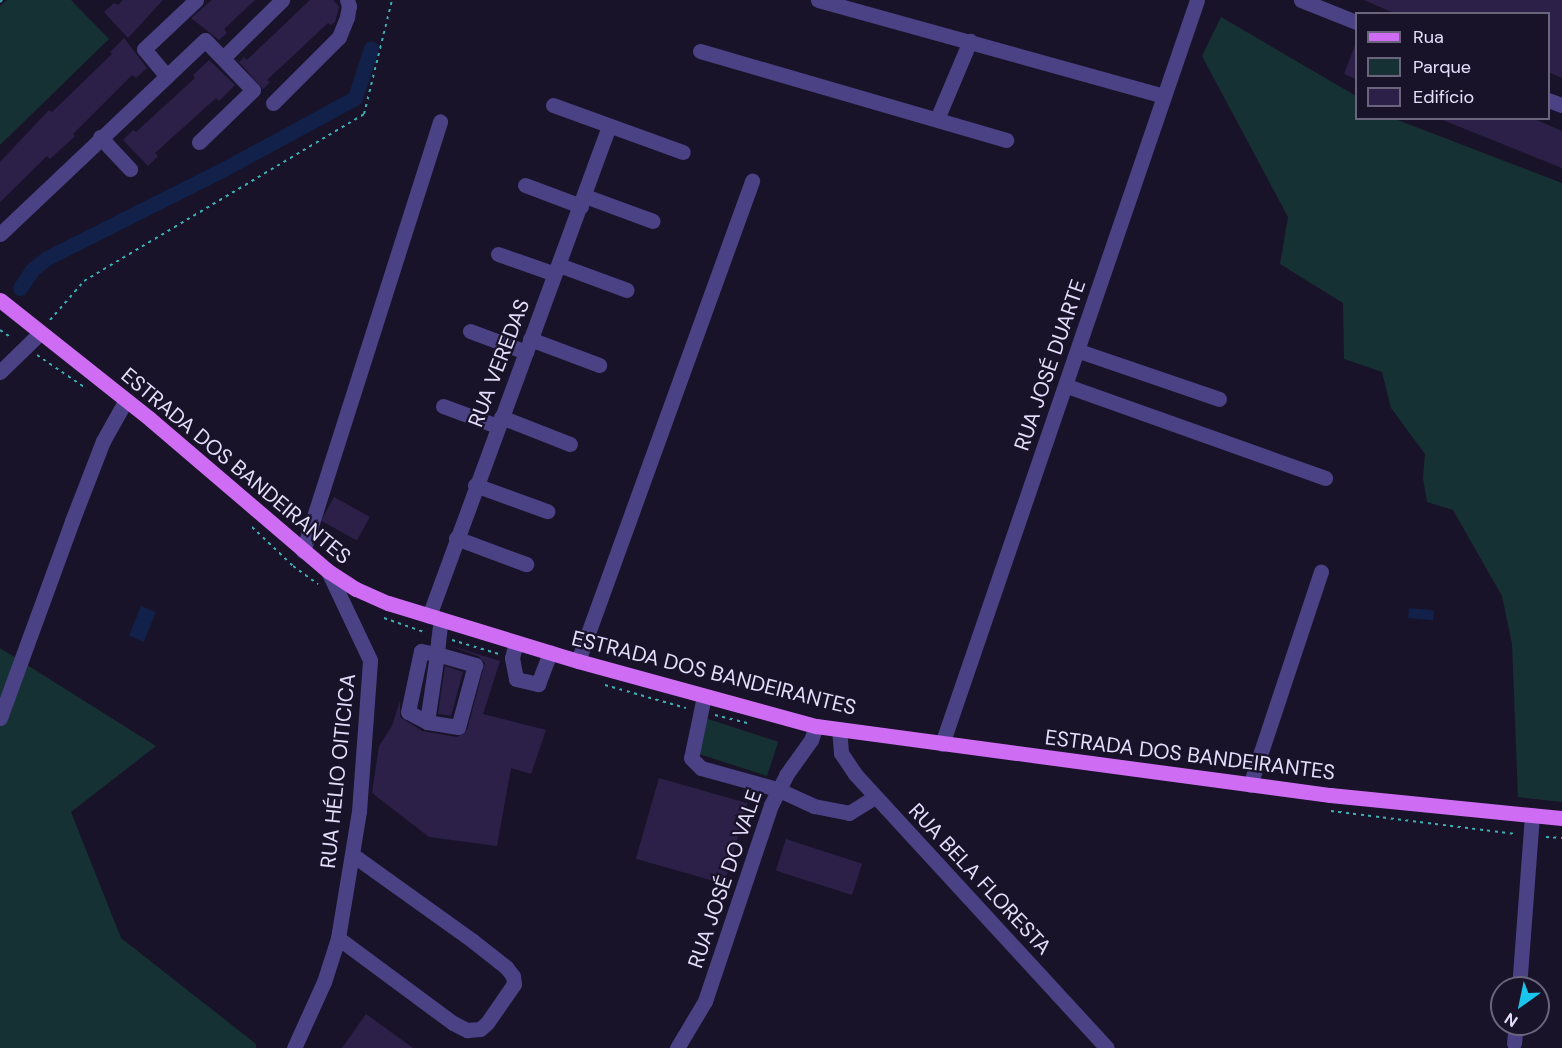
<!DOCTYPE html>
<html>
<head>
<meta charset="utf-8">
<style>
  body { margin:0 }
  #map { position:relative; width:1562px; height:1048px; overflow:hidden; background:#191329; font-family:"DM Sans",sans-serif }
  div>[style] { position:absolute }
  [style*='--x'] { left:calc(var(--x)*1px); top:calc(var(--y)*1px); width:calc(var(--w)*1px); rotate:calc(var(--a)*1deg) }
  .green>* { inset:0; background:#163133; transform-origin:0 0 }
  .water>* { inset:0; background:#112149; transform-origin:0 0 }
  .canal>* { height:15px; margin:-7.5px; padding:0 7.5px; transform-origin:7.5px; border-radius:7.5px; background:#112149 }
  .building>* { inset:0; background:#2c2049; transform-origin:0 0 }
  .path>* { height:2px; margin-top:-1px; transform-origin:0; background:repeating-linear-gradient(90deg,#3bb0b4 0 3px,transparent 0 7.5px) }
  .minor>* { height:15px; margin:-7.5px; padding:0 7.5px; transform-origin:7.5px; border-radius:7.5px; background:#4a4285 }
  .major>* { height:15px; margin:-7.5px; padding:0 7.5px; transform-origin:7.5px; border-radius:7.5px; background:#ce6df4 }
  span { translate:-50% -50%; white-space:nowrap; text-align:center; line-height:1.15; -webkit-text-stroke:4.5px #191329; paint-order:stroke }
  .street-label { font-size:21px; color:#e4defc }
  .legend { position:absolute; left:1355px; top:12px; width:195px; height:108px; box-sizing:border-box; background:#191329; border:2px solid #6a647d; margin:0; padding:8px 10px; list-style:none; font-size:18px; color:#e4defc }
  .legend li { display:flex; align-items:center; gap:12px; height:30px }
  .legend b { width:30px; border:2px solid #6a647d }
  .north { position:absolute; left:1490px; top:976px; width:60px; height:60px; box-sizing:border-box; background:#191329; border:2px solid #6a647d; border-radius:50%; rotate:213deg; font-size:16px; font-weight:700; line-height:24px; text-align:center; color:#e4defc }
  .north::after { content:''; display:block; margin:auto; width:21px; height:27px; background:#19c5ed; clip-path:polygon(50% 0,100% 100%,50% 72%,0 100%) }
</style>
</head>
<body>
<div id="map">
  <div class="green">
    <div style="clip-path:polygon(7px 0,71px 0,109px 39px,0 145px,0 6px)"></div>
    <div style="clip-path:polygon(1221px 17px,1356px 96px,1356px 118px,1395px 119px,1562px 183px,1562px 802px,1518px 797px,1512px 644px,1502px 596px,1453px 510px,1427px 502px,1423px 478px,1425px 454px,1391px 408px,1382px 372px,1344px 359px,1343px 303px,1280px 264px,1288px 217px,1202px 56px)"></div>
    <div style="clip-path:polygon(0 648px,156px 746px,71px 812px,121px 938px,256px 1044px,256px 1048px,0 1048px)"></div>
    <div style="left:705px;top:718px;width:77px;height:36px;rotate:18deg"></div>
  </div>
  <div class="water">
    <div style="left:141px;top:606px;width:16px;height:32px;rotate:22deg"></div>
    <div style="left:1409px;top:608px;width:25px;height:10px;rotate:5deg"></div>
  </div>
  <div class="canal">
    <div style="--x:20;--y:288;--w:22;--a:-56"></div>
    <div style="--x:32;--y:270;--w:19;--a:-39"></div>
    <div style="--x:47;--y:258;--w:198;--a:-26.7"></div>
    <div style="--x:224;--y:169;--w:149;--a:-28.5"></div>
    <div style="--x:355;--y:98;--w:52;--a:-72.3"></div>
  </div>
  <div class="building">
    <div style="clip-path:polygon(123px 0,163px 0,128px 38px,104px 12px,114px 3px,118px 5px)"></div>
    <div style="clip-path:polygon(212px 0,255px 0,224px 29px,227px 33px,219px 40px,191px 18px)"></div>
    <div style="clip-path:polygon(310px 0,333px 0,339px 7px,335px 22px,331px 25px,328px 23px,267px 80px,270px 82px,263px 89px,239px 62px,244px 57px,247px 60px)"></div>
    <div style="clip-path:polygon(1364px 0,1562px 0,1562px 78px,1548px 72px,1548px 14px,1396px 14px)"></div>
    <div style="clip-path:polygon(124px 38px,147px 68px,136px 78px,132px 75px,73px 134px,75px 136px,50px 159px,47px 156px,0 202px,0 162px,49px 110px,52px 112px,112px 54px,110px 52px)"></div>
    <div style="clip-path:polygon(1356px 43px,1356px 79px,1344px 74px)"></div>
    <div style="clip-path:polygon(209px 60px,235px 85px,219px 101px,216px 98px,155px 153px,158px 156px,148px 166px,123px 140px,133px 130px,136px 132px,195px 78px,193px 75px)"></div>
    <div style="clip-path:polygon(1532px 118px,1562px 131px,1562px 168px,1440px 119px)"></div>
    <div style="left:334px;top:497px;width:41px;height:27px;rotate:29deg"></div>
    <div style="clip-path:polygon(448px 645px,500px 661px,483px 714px,546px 730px,531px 774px,511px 768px,497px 846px,429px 837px,372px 793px,379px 746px,392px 726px,400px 701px,400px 717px,422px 731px,457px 737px,467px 730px,485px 663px,478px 656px)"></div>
    <div style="clip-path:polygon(445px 666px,463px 672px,451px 716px,438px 714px)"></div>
    <div style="left:659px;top:778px;width:92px;height:84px;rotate:16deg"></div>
    <div style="left:786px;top:839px;width:80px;height:33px;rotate:18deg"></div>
    <div style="clip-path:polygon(366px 1014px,413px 1048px,342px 1048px)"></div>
  </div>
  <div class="path">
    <div style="--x:0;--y:2;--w:3;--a:-45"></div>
    <div style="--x:50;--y:320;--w:52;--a:-48.9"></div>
    <div style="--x:84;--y:281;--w:326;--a:-30.8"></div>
    <div style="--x:364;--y:114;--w:117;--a:-76.2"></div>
    <div style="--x:0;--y:330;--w:14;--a:34"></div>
    <div style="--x:37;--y:355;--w:57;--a:34.2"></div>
    <div style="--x:252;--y:527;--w:57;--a:43.6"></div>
    <div style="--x:293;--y:566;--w:31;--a:36"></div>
    <div style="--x:384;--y:618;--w:42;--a:19.3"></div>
    <div style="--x:452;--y:640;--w:49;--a:16.6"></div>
    <div style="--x:605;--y:685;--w:84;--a:15.9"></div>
    <div style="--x:715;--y:715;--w:36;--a:14"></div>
    <div style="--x:1331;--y:811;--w:186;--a:7.1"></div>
    <div style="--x:1546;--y:837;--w:16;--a:4"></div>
  </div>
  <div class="minor">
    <div style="--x:196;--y:0;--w:71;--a:136.7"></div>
    <div style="--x:144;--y:49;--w:35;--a:50"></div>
    <div style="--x:167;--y:76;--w:52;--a:-43.5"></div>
    <div style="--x:205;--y:40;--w:69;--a:46.2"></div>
    <div style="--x:253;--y:90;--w:75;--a:136.1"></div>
    <div style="--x:818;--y:0;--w:359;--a:15.5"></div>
    <div style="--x:1301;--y:0;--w:59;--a:21.8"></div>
    <div style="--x:700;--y:51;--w:319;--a:16.2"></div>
    <div style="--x:223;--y:58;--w:83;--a:-44.5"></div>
    <div style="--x:1548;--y:100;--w:15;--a:20"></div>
    <div style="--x:273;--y:103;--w:93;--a:-45"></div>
    <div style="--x:339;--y:37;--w:22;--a:-68"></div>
    <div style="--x:347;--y:17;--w:11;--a:-80"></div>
    <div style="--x:349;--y:6;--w:6;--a:-108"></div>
    <div style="--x:553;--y:105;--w:138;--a:19.9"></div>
    <div style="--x:937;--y:119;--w:85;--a:-67.1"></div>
    <div style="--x:100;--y:137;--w:44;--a:46.8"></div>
    <div style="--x:525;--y:185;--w:60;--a:20.6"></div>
    <div style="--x:585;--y:196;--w:72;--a:20.2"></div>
    <div style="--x:0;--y:234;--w:230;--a:-43.4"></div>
    <div style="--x:498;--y:254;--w:60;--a:19.3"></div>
    <div style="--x:559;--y:265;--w:72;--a:20.2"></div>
    <div style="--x:470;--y:331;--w:60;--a:20.6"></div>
    <div style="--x:530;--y:339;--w:74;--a:20.6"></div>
    <div style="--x:1079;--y:351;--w:148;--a:18.9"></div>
    <div style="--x:0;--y:372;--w:56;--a:-44.3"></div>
    <div style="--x:1067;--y:386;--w:274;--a:19.6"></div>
    <div style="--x:443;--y:406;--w:58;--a:20.3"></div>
    <div style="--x:501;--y:417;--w:74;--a:21.4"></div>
    <div style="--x:475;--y:485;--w:77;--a:19.9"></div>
    <div style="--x:456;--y:538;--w:75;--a:20.4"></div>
    <div style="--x:303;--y:551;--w:451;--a:-72.3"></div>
    <div style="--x:429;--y:616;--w:522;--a:-69.83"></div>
    <div style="--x:516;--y:642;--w:16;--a:104"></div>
    <div style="--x:512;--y:658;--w:21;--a:79"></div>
    <div style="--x:516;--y:679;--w:23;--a:13"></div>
    <div style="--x:538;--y:684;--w:34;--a:-69"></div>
    <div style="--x:578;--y:661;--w:511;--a:-70.07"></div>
    <div style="--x:704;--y:696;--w:63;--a:101.8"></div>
    <div style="--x:691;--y:758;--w:14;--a:45"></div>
    <div style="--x:701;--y:768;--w:79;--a:15.4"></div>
    <div style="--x:777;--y:789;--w:41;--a:24.7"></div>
    <div style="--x:814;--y:806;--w:36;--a:11"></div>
    <div style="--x:849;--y:813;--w:31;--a:-32"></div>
    <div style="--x:0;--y:718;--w:210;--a:-69.9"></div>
    <div style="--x:72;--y:521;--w:86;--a:-68.8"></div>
    <div style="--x:103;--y:441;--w:47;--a:-60.7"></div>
    <div style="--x:427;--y:722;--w:21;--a:-152"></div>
    <div style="--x:408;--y:712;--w:62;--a:-78"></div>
    <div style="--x:421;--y:651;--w:16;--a:11"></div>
    <div style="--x:437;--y:654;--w:40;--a:16"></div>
    <div style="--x:475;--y:665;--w:64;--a:105.3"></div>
    <div style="--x:458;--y:727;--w:31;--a:-171"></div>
    <div style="--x:427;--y:722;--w:69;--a:-81.6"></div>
    <div style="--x:437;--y:654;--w:12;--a:-85"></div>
    <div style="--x:438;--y:642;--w:23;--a:-83"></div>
    <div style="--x:839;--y:729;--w:24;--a:85"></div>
    <div style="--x:841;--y:753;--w:25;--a:56"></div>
    <div style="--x:855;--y:774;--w:372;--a:47.4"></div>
    <div style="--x:942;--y:744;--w:786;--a:-71.08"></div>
    <div style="--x:1250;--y:785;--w:225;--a:-71.6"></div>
    <div style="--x:338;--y:938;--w:143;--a:36.5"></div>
    <div style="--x:453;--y:1023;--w:16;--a:27"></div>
    <div style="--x:467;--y:1030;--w:13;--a:-4"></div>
    <div style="--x:480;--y:1029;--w:9;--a:-41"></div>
    <div style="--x:487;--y:1023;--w:47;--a:-55.3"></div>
    <div style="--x:514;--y:984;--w:8;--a:-97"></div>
    <div style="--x:513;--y:976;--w:11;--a:-128"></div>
    <div style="--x:506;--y:967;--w:42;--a:-141.8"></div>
    <div style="--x:473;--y:941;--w:148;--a:-144.4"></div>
    <div style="--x:1519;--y:988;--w:173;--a:-85.7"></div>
    <div style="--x:1514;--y:1043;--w:19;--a:-84"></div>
    <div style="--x:294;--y:1048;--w:72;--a:-65.6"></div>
    <div style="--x:324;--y:982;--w:46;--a:-72.3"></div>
    <div style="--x:338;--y:938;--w:129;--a:-80.6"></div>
    <div style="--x:359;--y:811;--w:151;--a:-85.8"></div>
    <div style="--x:370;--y:660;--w:98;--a:-115.3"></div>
    <div style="--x:677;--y:1048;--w:55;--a:-59.2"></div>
    <div style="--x:705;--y:1001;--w:207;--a:-71.4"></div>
    <div style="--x:771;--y:805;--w:34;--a:-63"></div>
    <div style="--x:786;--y:775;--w:43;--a:-54.5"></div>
    <div style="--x:811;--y:740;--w:15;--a:-70"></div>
  </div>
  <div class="major">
    <div style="--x:0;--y:300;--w:191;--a:38.4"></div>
    <div style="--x:150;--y:419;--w:234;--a:40.5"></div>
    <div style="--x:328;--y:571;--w:33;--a:33"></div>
    <div style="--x:356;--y:589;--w:35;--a:24"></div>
    <div style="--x:388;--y:603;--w:199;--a:17"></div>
    <div style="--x:578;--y:661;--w:247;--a:15.3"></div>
    <div style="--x:816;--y:726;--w:519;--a:7.65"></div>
    <div style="--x:1330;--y:795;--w:233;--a:5.7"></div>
  </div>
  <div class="street-label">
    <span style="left:499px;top:363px;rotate:-69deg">RUA VEREDAS</span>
    <span style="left:1050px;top:365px;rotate:-71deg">RUA JOSÉ DUARTE</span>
    <span style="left:236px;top:466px;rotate:40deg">ESTRADA DOS BANDEIRANTES</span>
    <span style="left:714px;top:673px;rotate:14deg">ESTRADA DOS BANDEIRANTES</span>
    <span style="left:1190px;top:755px;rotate:7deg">ESTRADA DOS BANDEIRANTES</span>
    <span style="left:338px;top:771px;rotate:-84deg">RUA HÉLIO OITICICA</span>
    <span style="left:725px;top:879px;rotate:-71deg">RUA JOSÉ DO VALE</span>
    <span style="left:980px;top:879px;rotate:47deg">RUA BELA FLORESTA</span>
  </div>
  <ul class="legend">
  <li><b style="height:8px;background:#ce6df4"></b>Rua</li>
  <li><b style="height:16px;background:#163133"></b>Parque</li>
  <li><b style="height:16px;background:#2c2049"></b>Edifício</li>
  </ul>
  <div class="north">N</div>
</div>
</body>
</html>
